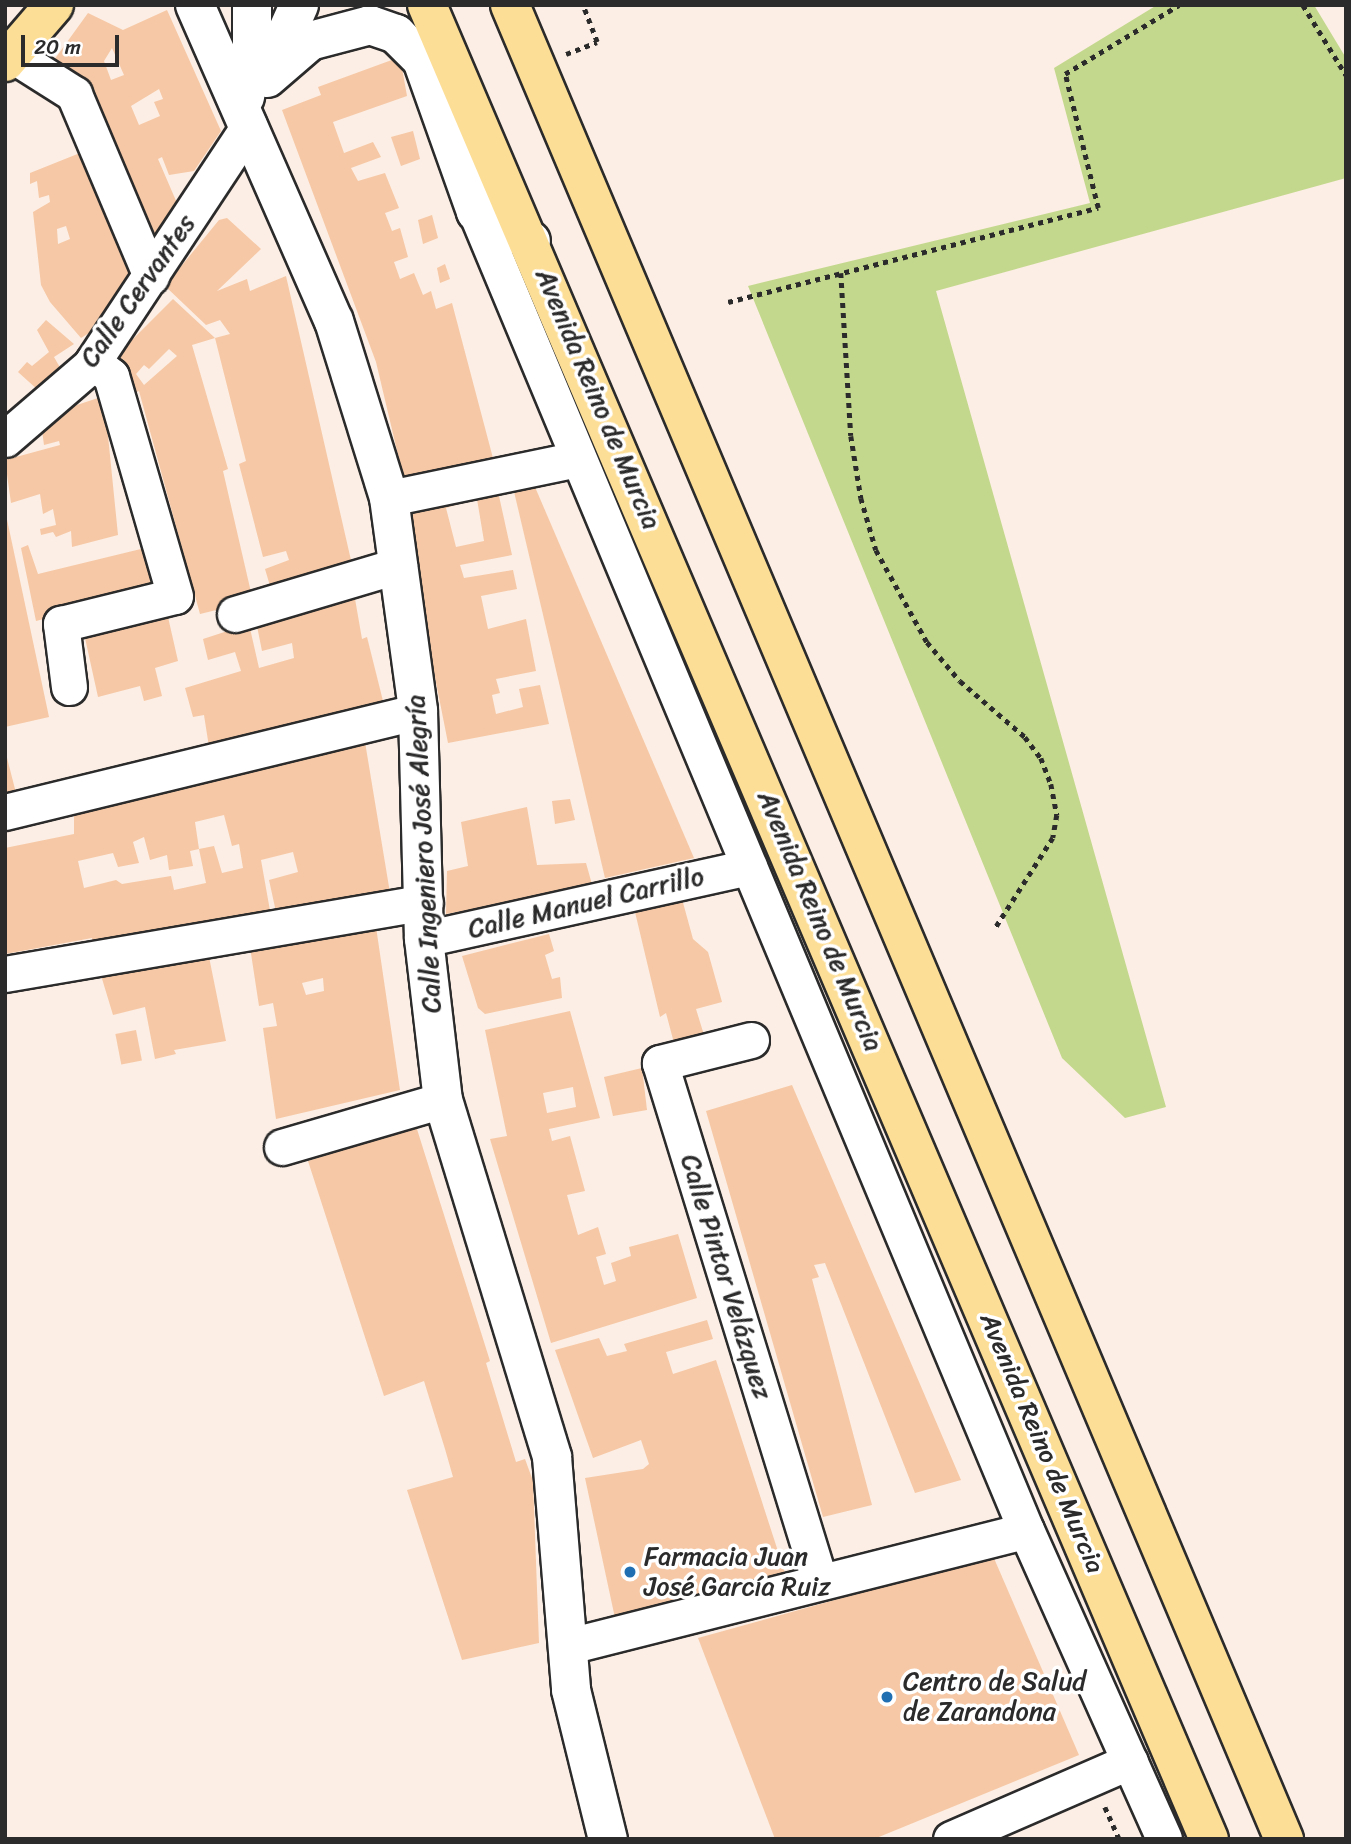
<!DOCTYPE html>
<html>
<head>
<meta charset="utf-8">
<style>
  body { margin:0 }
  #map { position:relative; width:1351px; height:1844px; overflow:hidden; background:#fceee4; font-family:Sriracha,sans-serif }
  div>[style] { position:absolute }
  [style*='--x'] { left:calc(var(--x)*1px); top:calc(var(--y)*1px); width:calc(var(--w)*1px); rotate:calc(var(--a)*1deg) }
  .green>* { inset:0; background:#c4d88d }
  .building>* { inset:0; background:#f6c8a5; transform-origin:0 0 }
  .path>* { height:4.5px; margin-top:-2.25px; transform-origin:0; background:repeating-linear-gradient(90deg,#2b2b2b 0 5px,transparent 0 10px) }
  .roads { filter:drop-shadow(2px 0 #2b2b2b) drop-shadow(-2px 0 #2b2b2b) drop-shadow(0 2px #2b2b2b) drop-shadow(0 -2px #2b2b2b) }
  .street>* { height:35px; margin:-17.5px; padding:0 17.5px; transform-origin:17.5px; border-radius:17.5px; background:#fff }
  .secondary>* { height:38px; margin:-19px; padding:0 19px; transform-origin:19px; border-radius:19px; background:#fff }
  .primary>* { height:38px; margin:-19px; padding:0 19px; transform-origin:19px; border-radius:19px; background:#fdde96 }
  .dots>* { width:19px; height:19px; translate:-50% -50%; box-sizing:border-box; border:4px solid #fff; border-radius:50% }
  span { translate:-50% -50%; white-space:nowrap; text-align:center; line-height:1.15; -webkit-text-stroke:7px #fff; paint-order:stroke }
  .street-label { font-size:26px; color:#2b2b2b }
  .poi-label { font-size:26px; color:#2b2b2b }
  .left { translate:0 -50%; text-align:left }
  .frame { position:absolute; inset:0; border:7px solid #2b2b2b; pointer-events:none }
  .scale { position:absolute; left:21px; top:35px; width:98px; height:32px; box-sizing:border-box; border:4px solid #2b2b2b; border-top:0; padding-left:9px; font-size:21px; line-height:24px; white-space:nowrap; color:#2b2b2b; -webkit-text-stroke:5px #fff; paint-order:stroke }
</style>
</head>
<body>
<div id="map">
  <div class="green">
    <div style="clip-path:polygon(1157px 5px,1314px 5px,1346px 58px,1346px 178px,936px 291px,1166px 1107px,1125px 1118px,1062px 1058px,748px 286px,1090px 203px,1054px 68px)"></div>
  </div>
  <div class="building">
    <div style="clip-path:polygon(evenodd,167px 10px,221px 131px,194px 171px,169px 175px,162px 157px,158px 159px,180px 210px,149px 249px,49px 67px,88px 13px,123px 30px,167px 10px,112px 48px,124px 75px,111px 80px,104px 61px,112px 48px,167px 10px,159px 89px,163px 99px,154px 102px,160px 116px,139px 125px,131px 106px,159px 89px)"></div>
    <div style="clip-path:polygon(400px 57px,407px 96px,333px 122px,344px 153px,373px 142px,381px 157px,351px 168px,358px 181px,385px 173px,399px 208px,385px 213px,392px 231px,400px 228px,408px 257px,394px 262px,400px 279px,414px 273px,423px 295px,431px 291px,436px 309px,452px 303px,494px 462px,404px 480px,376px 362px,282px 110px,321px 95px,318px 87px)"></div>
    <div style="clip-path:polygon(413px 131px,420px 159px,401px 166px,391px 137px)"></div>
    <div style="clip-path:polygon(evenodd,85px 151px,135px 270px,97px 328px,81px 338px,50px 302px,41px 285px,33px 212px,50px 202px,49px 195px,39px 198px,37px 181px,30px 184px,30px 173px,85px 151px,66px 226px,70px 239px,58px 244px,57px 229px,66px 226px)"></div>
    <div style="clip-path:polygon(432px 215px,438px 238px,423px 244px,418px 220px)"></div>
    <div style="clip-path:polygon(227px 218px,261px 249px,217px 291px,247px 279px,250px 291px,286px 276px,353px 569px,273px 596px,265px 569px,289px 560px,286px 551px,263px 557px,239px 464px,246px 461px,215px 338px,230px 334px,220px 320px,206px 325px,165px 286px,219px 220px)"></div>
    <div style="clip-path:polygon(445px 264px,450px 279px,440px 283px,437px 268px)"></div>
    <div style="clip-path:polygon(evenodd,173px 299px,215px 338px,192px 345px,228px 469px,223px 471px,253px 601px,200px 614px,139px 391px,130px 395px,117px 371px,126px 363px,117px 355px,173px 299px,169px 349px,177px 356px,144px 385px,136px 374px,144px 365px,149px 369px,169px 349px)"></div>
    <div style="clip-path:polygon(46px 320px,74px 344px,54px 357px,62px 371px,38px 390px,18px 372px,27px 362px,32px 366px,49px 352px,37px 330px)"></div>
    <div style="clip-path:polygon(104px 396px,118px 535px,72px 547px,71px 531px,56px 537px,53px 532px,41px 535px,40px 529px,56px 525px,53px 509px,43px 514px,40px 494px,11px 503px,5px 460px,60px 445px,59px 441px,44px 445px,41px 423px,55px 420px,62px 410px)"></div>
    <div style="clip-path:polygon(532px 480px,694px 858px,605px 878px,512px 483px)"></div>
    <div style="clip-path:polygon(497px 487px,512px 555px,460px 565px,464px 578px,513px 570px,517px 589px,481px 596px,488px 629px,526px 619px,536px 671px,496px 679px,500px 693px,492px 695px,496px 714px,523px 707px,519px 689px,540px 685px,549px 724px,448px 743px,401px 505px,454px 496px,456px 505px,446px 508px,456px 547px,484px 541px,476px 493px)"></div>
    <div style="clip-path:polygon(5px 510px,49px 717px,5px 727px)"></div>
    <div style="clip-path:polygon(28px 545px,38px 574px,145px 548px,156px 589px,36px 621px,21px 548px)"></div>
    <div style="clip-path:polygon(354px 593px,362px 639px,367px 637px,385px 709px,209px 747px,204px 715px,193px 717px,185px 688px,241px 671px,235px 652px,208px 660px,203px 639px,249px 624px,259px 668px,294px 658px,292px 643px,262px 651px,256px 621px)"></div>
    <div style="clip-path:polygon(168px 617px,178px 661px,155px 668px,162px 696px,144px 701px,140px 686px,98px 697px,85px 638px)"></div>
    <div style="clip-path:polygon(evenodd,365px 742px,391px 899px,278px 921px,269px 880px,298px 872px,293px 852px,261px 860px,272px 922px,96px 956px,92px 938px,5px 954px,5px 848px,74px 834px,74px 810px,365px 742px,224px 815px,232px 846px,239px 844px,243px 868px,222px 873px,214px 846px,199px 849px,195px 822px,224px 815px,365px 742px,144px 837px,150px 860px,167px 855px,169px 870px,193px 866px,190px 851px,199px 849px,206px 883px,174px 890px,171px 876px,122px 884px,116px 880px,84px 888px,78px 861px,113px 853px,118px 867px,139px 863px,133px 842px,144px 837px)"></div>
    <div style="clip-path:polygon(5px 750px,16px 793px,5px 796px)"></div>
    <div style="clip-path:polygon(570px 799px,575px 820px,555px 824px,552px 801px)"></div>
    <div style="clip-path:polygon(527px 807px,537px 865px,586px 863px,595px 895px,543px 896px,446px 914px,447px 871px,468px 866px,461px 822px)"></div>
    <div style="clip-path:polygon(682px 899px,693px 939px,708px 952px,722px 1002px,696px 1009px,704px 1035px,674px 1043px,666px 1013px,660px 1017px,635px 912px)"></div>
    <div style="clip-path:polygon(evenodd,375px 920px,400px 1090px,276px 1119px,263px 1028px,277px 1026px,273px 1003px,259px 1006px,250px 947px,375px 920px,323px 978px,324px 991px,306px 995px,302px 983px,323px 978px)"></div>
    <div style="clip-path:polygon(549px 934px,554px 951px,545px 955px,552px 979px,560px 977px,562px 998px,485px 1014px,478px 1008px,462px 956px)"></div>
    <div style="clip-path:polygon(208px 952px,226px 1041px,174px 1050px,176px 1054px,155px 1059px,145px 1007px,113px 1015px,100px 972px)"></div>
    <div style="clip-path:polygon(evenodd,570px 1011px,600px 1118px,549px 1129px,552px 1141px,570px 1136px,585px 1191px,567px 1195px,578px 1235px,598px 1227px,606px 1254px,596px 1257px,604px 1285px,616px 1281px,611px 1263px,631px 1256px,629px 1247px,678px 1234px,697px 1298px,551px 1343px,490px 1139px,507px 1136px,485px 1030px,570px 1011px,573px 1087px,576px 1107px,547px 1113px,543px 1093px,573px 1087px)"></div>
    <div style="left:136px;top:1030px;width:31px;height:21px;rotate:79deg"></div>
    <div style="clip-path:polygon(642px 1068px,647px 1110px,613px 1116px,604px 1077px)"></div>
    <div style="clip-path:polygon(792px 1085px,961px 1480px,915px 1493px,825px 1263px,814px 1265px,819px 1277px,812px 1279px,872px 1505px,823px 1517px,706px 1111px)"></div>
    <div style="clip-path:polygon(416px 1126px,490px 1361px,486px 1363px,516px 1462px,525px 1459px,533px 1481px,539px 1643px,462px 1660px,407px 1490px,453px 1477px,445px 1449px,424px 1381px,384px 1396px,308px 1161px)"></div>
    <div style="clip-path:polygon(707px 1320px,713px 1339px,666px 1352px,673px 1374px,716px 1360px,786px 1576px,615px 1618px,585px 1478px,643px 1469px,649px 1464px,641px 1440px,593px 1458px,555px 1350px,599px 1338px,607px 1356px,627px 1351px,624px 1344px)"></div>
    <div style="clip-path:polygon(993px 1556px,1079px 1755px,874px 1839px,775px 1839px,698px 1638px)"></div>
  </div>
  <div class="path">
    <div style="--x:1303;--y:5;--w:82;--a:58.4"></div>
    <div style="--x:566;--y:54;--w:33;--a:-21"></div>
    <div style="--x:597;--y:42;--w:40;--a:-111"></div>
    <div style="--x:841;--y:273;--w:163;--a:86.5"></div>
    <div style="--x:851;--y:436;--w:63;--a:80.8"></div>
    <div style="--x:861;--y:498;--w:54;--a:73.9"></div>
    <div style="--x:876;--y:550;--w:105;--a:61"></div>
    <div style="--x:927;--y:642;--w:51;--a:49.8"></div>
    <div style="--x:960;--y:681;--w:86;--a:40.7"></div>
    <div style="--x:1025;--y:737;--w:26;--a:53"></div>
    <div style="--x:1041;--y:758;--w:28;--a:69"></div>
    <div style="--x:1051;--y:784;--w:32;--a:79"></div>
    <div style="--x:1057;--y:815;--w:23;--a:100"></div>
    <div style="--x:1053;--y:838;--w:106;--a:122.6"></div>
    <div style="--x:728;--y:302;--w:382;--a:-14.3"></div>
    <div style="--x:1098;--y:208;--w:138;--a:-103.8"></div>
    <div style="--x:1065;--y:74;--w:133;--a:-31.2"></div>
    <div style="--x:1105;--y:1807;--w:35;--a:66"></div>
  </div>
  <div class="roads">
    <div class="street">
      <div style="--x:11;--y:54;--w:75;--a:32.4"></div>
      <div style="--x:74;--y:94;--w:198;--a:67.1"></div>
      <div style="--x:476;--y:212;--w:1428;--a:67.35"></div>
      <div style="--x:1026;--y:1530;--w:338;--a:65.9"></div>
      <div style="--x:5;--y:439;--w:112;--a:-40.7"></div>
      <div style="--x:90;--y:366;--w:288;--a:-56.5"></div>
      <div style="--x:389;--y:498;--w:193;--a:-11.7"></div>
      <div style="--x:235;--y:614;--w:171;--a:-16.6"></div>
      <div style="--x:69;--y:687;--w:64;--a:-97.2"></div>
      <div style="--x:61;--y:624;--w:117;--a:-13.8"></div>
      <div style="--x:175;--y:596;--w:229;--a:-106.2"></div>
      <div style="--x:111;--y:376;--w:23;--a:-142"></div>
      <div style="--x:5;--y:812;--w:425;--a:-13.7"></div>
      <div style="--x:424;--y:939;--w:333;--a:-12.5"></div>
      <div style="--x:5;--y:974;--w:426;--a:-9.7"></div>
      <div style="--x:751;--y:1040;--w:94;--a:165.8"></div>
      <div style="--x:660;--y:1063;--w:543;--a:72.87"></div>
      <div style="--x:282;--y:1147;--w:168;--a:-16.3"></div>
      <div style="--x:569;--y:1646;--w:471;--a:-14.2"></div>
      <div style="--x:951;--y:1839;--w:195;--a:-23.5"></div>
    </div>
    <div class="secondary">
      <div style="--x:195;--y:5;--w:345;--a:66.3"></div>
      <div style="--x:334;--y:321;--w:185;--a:72.7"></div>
      <div style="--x:389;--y:498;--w:215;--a:82.2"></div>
      <div style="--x:418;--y:711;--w:228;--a:88.5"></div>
      <div style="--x:424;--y:939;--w:162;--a:83.3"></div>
      <div style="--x:443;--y:1100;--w:373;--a:73"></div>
      <div style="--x:552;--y:1457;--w:234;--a:85.3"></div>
      <div style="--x:571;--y:1690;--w:154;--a:76.1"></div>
      <div style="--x:271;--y:68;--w:69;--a:-66"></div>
      <div style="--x:267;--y:78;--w:57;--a:-40.7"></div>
      <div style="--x:310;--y:41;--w:62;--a:-14.9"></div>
      <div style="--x:370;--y:25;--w:28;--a:19"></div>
      <div style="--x:396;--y:34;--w:37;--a:45"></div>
      <div style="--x:422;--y:60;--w:161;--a:70.4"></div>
      <div style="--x:476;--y:212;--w:62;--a:27.8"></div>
      <div style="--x:245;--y:97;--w:40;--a:-80"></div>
      <div style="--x:252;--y:58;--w:53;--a:-90"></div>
    </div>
    <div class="primary">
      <div style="--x:427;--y:5;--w:1994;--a:66.91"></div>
      <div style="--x:510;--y:5;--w:1991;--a:67.12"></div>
      <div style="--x:5;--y:62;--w:75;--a:-49.3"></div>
    </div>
  </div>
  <div class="dots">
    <div style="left:630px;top:1572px;background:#1f6fb2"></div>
    <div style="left:887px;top:1697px;background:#1f6fb2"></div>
  </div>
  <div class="street-label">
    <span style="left:138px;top:291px;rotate:-55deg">Calle Cervantes</span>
    <span style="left:598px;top:399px;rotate:67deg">Avenida Reino de Murcia</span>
    <span style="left:424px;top:854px;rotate:-93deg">Calle Ingeniero José Alegría</span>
    <span style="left:586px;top:903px;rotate:-13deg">Calle Manuel Carrillo</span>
    <span style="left:820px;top:921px;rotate:67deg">Avenida Reino de Murcia</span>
    <span style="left:726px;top:1277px;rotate:73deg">Calle Pintor Velázquez</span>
    <span style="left:1042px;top:1443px;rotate:67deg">Avenida Reino de Murcia</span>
  </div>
  <div class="poi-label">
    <span class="left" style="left:644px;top:1572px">Farmacia Juan<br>José García Ruiz</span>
    <span class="left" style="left:903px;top:1697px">Centro de Salud<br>de Zarandona</span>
  </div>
  <div class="frame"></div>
  <div class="scale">20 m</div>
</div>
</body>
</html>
